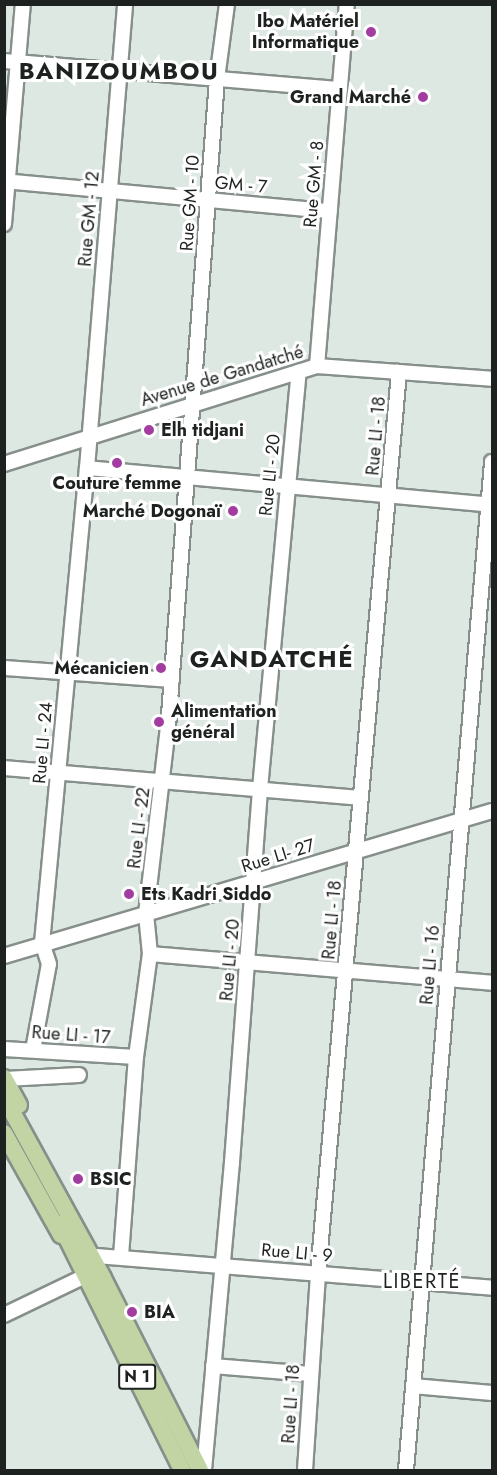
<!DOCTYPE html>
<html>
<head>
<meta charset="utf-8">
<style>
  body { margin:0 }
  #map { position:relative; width:497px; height:1475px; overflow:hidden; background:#dee8e2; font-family:Jost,sans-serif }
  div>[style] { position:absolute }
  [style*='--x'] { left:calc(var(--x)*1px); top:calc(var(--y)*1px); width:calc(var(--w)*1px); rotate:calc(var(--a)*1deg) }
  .roads { filter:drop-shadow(2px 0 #868f8a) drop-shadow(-2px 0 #868f8a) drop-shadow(0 2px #868f8a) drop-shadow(0 -2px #868f8a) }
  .minor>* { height:14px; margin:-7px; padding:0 7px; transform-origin:7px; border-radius:7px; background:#fff }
  .major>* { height:16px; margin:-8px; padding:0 8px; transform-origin:8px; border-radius:8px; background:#c2d4a4 }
  .dots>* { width:16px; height:16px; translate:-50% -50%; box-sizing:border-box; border:3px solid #fff; border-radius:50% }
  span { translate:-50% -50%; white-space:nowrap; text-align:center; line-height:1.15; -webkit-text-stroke:6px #fff; paint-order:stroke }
  .shield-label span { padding:2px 4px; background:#fff; border:2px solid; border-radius:4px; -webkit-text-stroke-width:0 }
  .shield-label { font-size:16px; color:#1d211f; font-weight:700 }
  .poi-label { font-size:18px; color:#1d211f; font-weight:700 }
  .right { translate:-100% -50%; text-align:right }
  .left { translate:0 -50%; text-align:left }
  .street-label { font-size:18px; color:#1d211f }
  .neighbourhood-label { font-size:20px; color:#1d211f; letter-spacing:1.5px }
  .district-label { font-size:24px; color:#1d211f; font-weight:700; letter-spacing:1.5px }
  .frame { position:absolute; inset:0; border:6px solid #1d211f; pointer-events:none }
</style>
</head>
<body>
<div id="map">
  <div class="roads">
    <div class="minor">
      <div style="--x:4;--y:61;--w:337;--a:4.8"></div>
      <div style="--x:4;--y:181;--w:327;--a:5.3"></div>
      <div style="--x:4;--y:224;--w:221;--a:-85.1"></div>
      <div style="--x:317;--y:366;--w:363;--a:-85.3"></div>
      <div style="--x:4;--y:464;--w:328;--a:-17.4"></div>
      <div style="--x:317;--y:366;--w:175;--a:4.2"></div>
      <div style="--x:87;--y:468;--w:407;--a:5.2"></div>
      <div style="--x:4;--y:668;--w:168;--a:4.1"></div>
      <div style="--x:4;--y:768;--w:356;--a:4.8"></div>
      <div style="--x:150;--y:954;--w:343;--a:4.8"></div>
      <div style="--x:4;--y:956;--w:509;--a:-16.55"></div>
      <div style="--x:4;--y:1049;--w:132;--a:3.5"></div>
      <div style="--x:33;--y:1050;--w:87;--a:-79.5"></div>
      <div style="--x:49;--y:964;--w:22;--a:-108"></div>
      <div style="--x:42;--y:943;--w:477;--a:-84.6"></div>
      <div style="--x:87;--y:468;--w:466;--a:-85.3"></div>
      <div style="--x:5;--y:1079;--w:74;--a:-3.1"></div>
      <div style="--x:97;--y:1256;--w:396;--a:4.6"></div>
      <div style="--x:121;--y:1256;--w:200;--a:-85.7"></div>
      <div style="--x:136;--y:1057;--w:104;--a:-82.3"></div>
      <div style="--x:150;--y:954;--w:40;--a:-95.7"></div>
      <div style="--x:146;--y:914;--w:187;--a:-83.3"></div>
      <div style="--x:168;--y:728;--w:651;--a:-85.68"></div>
      <div style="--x:217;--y:79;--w:76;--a:-82.4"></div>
      <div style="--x:4;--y:1315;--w:90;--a:-25.7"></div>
      <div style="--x:213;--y:1366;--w:98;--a:4.7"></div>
      <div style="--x:413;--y:1386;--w:79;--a:5.1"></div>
      <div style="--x:204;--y:1470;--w:309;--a:-84.8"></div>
      <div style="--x:232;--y:1162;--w:374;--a:-85.7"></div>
      <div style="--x:260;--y:789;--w:419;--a:-84.7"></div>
      <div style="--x:305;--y:1470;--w:197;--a:-86.2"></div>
      <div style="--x:318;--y:1273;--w:905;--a:-84.86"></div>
      <div style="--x:406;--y:1470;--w:1012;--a:-85.12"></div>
    </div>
    <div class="major">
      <div style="--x:4;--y:1078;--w:31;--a:61"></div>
      <div style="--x:4;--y:1097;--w:206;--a:61.3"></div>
      <div style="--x:103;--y:1278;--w:215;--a:63.2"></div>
      <div style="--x:4;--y:1133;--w:117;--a:60.8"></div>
      <div style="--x:60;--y:1224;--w:275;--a:63.6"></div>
    </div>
  </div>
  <div class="dots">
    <div style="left:371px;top:32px;background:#a23ca0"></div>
    <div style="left:423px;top:97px;background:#a23ca0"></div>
    <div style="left:149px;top:430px;background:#a23ca0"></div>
    <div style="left:117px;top:463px;background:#a23ca0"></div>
    <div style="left:233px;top:511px;background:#a23ca0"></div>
    <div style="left:161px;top:668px;background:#a23ca0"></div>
    <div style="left:159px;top:722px;background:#a23ca0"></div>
    <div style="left:129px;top:894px;background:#a23ca0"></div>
    <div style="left:78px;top:1179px;background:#a23ca0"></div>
    <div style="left:132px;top:1312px;background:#a23ca0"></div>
  </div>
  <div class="shield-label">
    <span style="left:137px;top:1377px">N 1</span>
  </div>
  <div class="poi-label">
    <span class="right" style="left:359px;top:32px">Ibo Matériel<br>Informatique</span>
    <span class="right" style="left:411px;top:97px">Grand Marché</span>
    <span class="left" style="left:161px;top:430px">Elh tidjani</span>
    <span style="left:117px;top:483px">Couture femme</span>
    <span class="right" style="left:221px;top:511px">Marché Dogonaï</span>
    <span class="right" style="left:149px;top:668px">Mécanicien</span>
    <span class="left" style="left:171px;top:722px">Alimentation<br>général</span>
    <span class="left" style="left:141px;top:894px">Ets Kadri Siddo</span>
    <span class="left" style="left:90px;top:1179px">BSIC</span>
    <span class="left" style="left:144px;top:1312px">BIA</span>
  </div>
  <div class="street-label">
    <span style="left:314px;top:184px;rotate:-85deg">Rue GM - 8</span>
    <span style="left:241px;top:185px;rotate:5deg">GM - 7</span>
    <span style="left:190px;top:203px;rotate:-86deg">Rue GM - 10</span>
    <span style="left:89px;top:219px;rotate:-85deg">Rue GM - 12</span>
    <span style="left:222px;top:376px;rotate:-17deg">Avenue de Gandatché</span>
    <span style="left:376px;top:436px;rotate:-85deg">Rue LI - 18</span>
    <span style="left:270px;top:475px;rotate:-84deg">Rue LI - 20</span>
    <span style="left:43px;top:743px;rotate:-85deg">Rue LI - 24</span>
    <span style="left:139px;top:828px;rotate:-83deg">Rue LI - 22</span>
    <span style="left:278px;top:856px;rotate:-17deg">Rue LI- 27</span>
    <span style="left:332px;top:920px;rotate:-85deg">Rue LI - 18</span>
    <span style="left:230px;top:960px;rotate:-85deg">Rue LI - 20</span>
    <span style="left:430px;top:965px;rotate:-85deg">Rue LI - 16</span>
    <span style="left:71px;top:1035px;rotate:4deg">Rue LI - 17</span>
    <span style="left:297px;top:1253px;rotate:5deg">Rue LI - 9</span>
    <span style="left:291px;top:1404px;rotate:-86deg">Rue LI - 18</span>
  </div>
  <div class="neighbourhood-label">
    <span style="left:422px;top:1281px">LIBERTÉ</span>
  </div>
  <div class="district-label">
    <span style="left:119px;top:71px">BANIZOUMBOU</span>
    <span style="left:272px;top:659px">GANDATCHÉ</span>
  </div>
  <div class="frame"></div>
</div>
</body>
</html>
